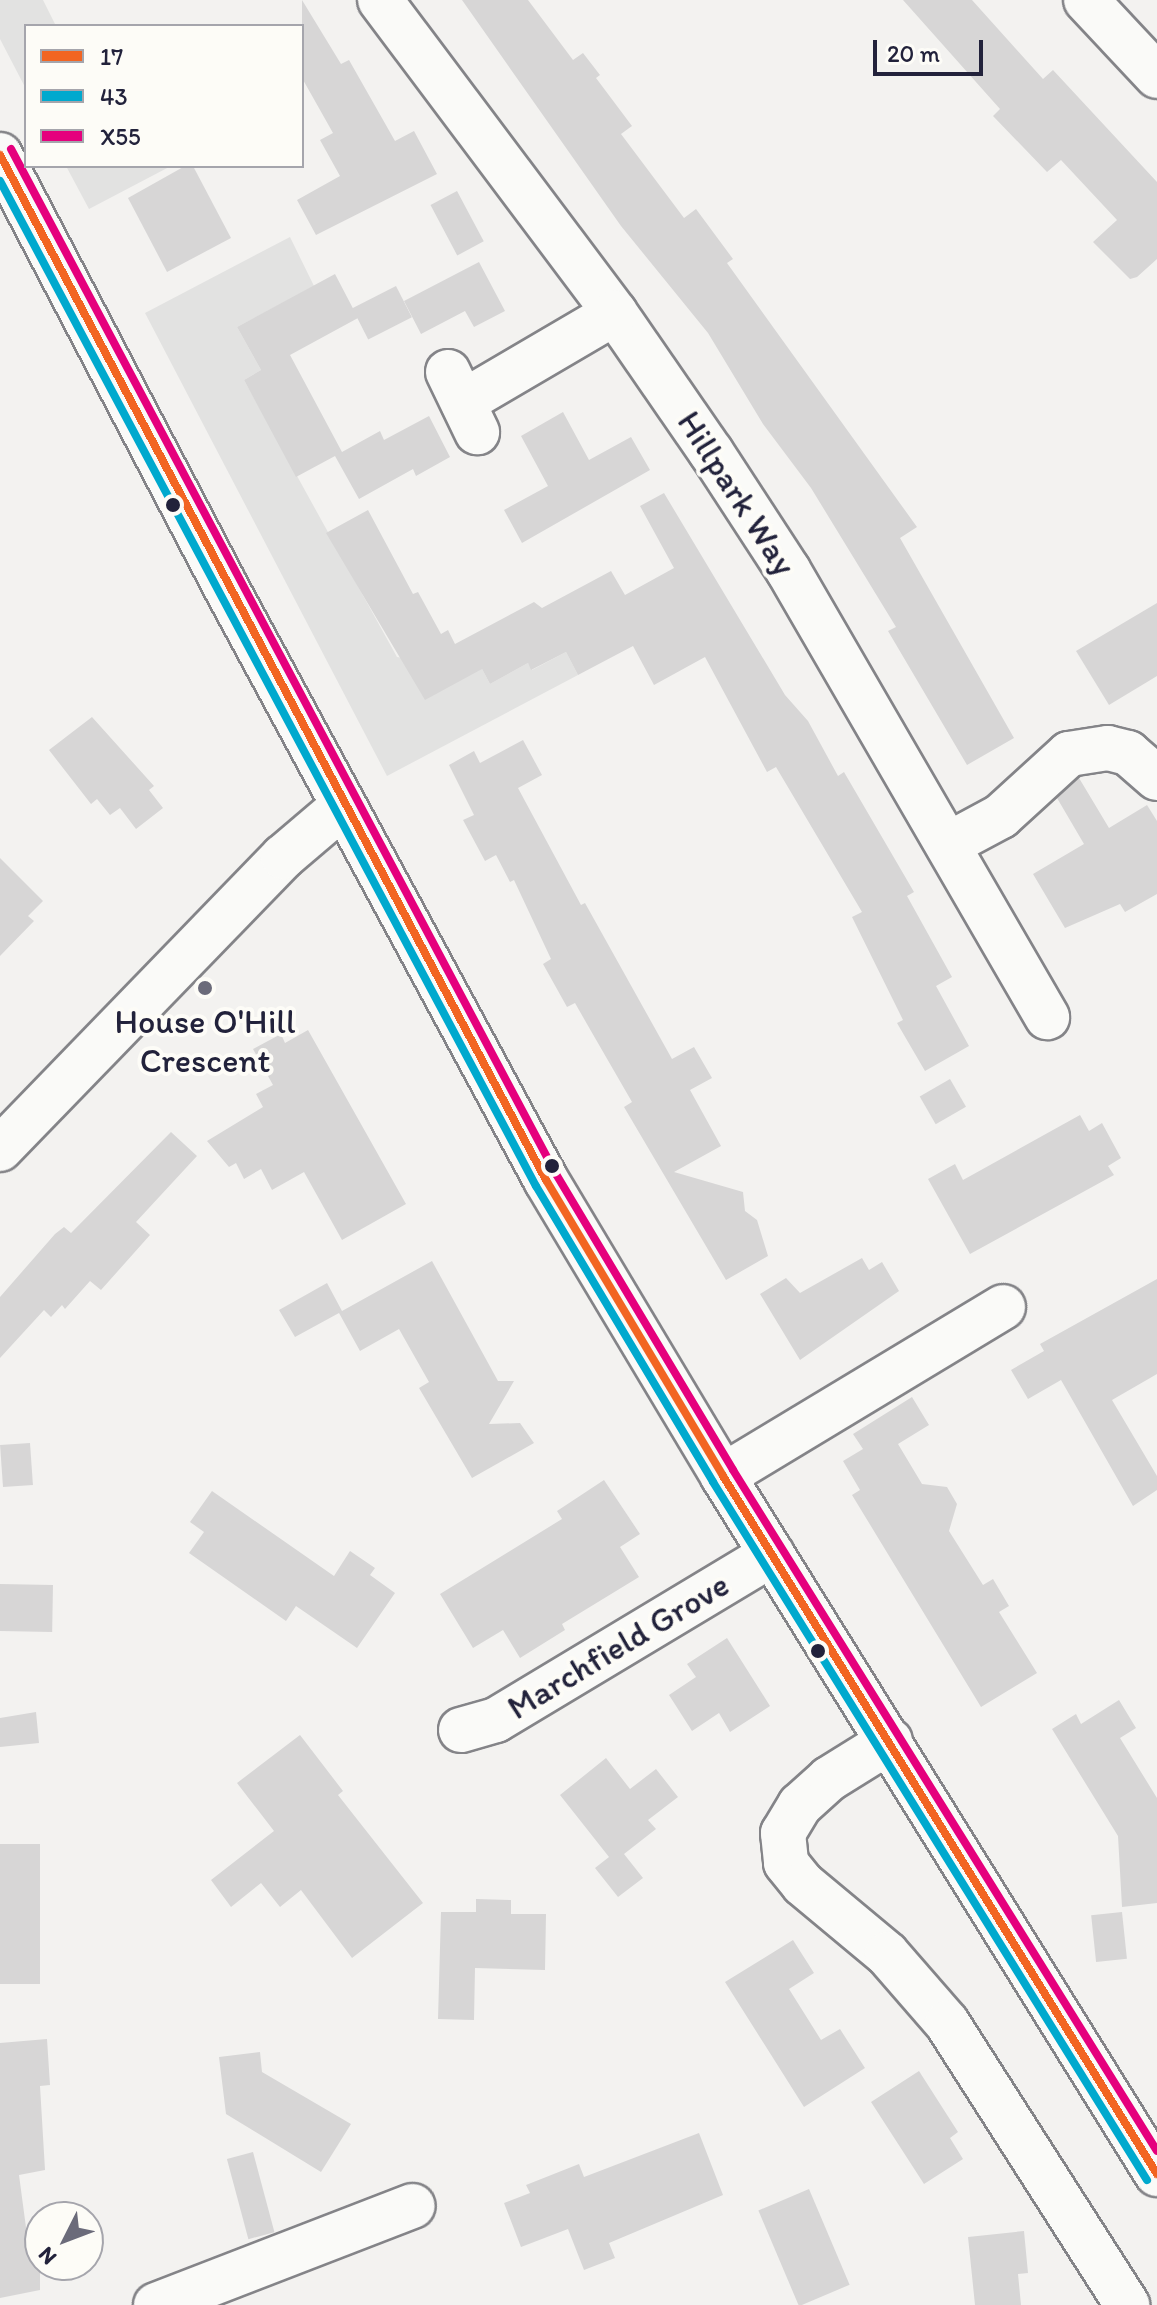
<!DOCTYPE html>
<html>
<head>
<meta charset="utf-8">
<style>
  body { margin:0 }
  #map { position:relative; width:1157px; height:2305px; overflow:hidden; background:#f3f2f0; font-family:Itim,sans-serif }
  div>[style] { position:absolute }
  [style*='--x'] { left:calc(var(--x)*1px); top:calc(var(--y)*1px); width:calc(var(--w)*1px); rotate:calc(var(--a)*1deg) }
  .green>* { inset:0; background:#e2e2e1 }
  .building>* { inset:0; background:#d7d6d6; transform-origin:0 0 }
  .roads { filter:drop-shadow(2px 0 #848488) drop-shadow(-2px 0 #848488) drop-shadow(0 2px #848488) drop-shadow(0 -2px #848488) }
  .minor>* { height:44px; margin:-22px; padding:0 22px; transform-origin:22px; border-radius:22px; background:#fafaf8 }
  .tertiary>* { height:44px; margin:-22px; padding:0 22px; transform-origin:22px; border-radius:22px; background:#fafaf8 }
  .primary>* { height:44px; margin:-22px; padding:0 22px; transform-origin:22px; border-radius:22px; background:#fafaf8 }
  .bus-1>* { height:8px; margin:-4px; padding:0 4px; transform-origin:4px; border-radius:4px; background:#f26522 }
  .bus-2>* { height:8px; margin:-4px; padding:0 4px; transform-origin:4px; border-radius:4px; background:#00a9ce }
  .bus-3>* { height:8px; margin:-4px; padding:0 4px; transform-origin:4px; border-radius:4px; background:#e5007d }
  .dots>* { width:22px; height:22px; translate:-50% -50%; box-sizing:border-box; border:4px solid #fdfcf7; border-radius:50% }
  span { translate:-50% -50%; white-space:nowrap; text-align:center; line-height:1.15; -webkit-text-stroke:8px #fdfcf7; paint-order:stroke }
  .street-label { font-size:34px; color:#22223b }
  .poi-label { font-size:34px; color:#22223b }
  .legend { position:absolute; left:24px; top:24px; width:280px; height:144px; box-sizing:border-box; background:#fdfcf7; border:2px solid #a5a5ac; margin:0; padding:10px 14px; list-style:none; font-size:24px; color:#22223b }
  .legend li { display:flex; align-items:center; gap:16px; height:40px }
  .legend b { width:40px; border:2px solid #a5a5ac }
  .north { position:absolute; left:24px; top:2201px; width:80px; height:80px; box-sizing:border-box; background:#fdfcf7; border:2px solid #a5a5ac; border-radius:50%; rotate:228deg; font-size:22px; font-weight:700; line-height:32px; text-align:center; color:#22223b }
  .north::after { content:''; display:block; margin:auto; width:28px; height:36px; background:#6b6b7a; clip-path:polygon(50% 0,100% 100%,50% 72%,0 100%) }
  .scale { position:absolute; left:873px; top:40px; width:110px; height:36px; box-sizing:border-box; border:4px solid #22223b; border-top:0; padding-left:10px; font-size:24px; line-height:28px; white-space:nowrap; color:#22223b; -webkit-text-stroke:6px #fdfcf7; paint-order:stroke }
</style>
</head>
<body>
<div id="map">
  <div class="green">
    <div style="clip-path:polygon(0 0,43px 0,56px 26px,26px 26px,26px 89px,0 39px)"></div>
    <div style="clip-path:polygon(66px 166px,171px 166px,89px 209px)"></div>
    <div style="clip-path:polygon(290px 237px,314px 286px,237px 327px,261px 370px,244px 380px,397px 657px,482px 669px,490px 684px,528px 663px,532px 670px,566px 652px,578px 675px,387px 776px,145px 313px)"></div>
  </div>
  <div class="building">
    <div style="clip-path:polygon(302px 0,341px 64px,349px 60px,395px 141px,414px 131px,437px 174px,316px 235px,297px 200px,340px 176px,320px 140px,333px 133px,302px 78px)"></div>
    <div style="clip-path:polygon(462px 0,528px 0,573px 60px,583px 53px,600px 75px,596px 78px,632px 126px,621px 134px,684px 218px,696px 209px,733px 259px,727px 263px,917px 527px,900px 538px,1014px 738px,967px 765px,888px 631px,896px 627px,811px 488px,763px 424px,708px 333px,621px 226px)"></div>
    <div style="clip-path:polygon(903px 0,972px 0,1043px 79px,1053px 70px,1157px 182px,1157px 259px,1137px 277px,1130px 279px,1093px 242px,1117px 220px,1061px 160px,1047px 172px,993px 116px,1000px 109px)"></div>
    <div style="clip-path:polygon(185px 166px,193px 166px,231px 238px,167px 272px,128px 198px)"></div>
    <div style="left:457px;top:191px;width:57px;height:30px;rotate:62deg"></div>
    <div style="clip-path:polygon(479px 262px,505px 311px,474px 327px,465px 311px,421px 334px,404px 301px)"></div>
    <div style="clip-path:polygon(335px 274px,358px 318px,290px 355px,342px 452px,380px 431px,384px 440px,429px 416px,450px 457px,416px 476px,413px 469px,359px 499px,335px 456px,296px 477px,244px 380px,261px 370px,237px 327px)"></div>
    <div style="left:396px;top:286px;width:35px;height:49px;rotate:63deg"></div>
    <div style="clip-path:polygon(563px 412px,589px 460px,631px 437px,650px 470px,522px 543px,504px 510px,548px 486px,521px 436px)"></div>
    <div style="clip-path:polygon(664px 493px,785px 695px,808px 721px,838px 776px,844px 772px,914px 892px,907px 896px,952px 977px,936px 986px,969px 1046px,925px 1071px,897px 1023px,903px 1020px,852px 917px,862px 912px,776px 767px,767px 772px,705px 657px,654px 685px,633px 646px,578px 675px,566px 652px,531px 670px,528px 663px,490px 684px,482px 669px,425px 700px,326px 533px,368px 510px,413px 594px,418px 592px,441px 634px,448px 630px,455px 644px,534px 602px,542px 608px,611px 571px,625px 595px,674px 568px,640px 506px)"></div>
    <div style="clip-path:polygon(1157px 603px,1157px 676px,1109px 705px,1076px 651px)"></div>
    <div style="clip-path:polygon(92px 717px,154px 786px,149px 790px,163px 808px,136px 829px,120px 808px,110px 815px,97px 799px,91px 804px,49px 750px)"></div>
    <div style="clip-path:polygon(523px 740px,542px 775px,518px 788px,581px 905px,585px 903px,672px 1059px,694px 1047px,712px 1078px,690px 1090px,721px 1146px,674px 1172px,743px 1192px,745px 1211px,757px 1220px,768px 1256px,726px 1280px,624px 1107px,632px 1102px,591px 1031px,575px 1003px,567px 1007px,543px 964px,551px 959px,514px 880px,510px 882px,496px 855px,485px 861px,463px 820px,474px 815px,449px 765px,474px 751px,480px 763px)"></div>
    <div style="clip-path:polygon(1079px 778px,1109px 828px,1147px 805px,1157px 821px,1157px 894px,1125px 912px,1120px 904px,1065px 928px,1033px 874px,1084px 844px,1057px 798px)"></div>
    <div style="clip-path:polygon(0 858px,43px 901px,28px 916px,34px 921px,0 956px)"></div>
    <div style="clip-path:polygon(308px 1030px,406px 1204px,342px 1240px,304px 1172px,272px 1190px,261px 1169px,244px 1179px,236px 1163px,229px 1167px,207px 1141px,263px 1107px,256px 1094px,273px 1085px,253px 1049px,281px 1034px,285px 1043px)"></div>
    <div style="left:950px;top:1079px;width:32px;height:35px;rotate:60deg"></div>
    <div style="clip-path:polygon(1080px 1115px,1089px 1131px,1102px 1123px,1121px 1158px,1108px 1166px,1114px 1175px,970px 1254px,928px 1179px,955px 1164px,963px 1180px)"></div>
    <div style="clip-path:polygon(171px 1132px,197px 1156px,136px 1222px,150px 1235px,101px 1290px,90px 1281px,65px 1309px,62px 1305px,51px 1317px,44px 1310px,0 1358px,0 1297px,55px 1234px,64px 1227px,71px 1233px)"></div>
    <div style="clip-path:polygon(862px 1258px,869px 1270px,882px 1262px,899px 1291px,800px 1360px,760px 1294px,786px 1278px,800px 1293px)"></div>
    <div style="clip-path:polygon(432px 1261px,498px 1381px,514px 1381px,489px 1424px,520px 1423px,534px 1443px,472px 1478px,419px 1388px,429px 1382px,399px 1329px,360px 1351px,339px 1313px,295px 1337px,279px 1310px,327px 1283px,342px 1311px)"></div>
    <div style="clip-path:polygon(1157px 1279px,1157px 1374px,1112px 1400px,1157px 1476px,1157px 1490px,1133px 1506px,1061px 1380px,1028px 1399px,1011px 1370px,1044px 1351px,1040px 1344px)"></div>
    <div style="clip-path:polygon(912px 1397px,929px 1425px,898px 1444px,922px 1484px,947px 1487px,957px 1504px,949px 1531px,983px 1585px,993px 1579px,1009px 1606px,999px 1612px,1037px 1673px,981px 1707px,852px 1495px,860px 1490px,843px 1461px,863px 1449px,853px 1434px)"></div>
    <div style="left:30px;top:1443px;width:42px;height:30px;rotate:86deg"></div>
    <div style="clip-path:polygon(604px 1480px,640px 1534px,620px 1547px,639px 1577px,562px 1624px,565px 1630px,520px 1658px,503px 1630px,473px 1648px,440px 1594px,562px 1519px,557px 1511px)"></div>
    <div style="clip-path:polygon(212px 1491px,334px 1576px,350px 1551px,375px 1568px,370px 1575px,395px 1593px,357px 1648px,296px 1606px,286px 1621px,189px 1553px,204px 1532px,190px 1522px)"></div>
    <div style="left:0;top:1584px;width:53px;height:47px;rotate:1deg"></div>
    <div style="clip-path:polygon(727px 1638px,770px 1706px,730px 1732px,719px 1713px,692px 1731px,669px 1695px,696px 1677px,687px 1664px)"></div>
    <div style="clip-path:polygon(1119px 1700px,1136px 1728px,1120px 1738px,1157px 1798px,1157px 1903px,1122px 1907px,1118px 1836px,1052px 1729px,1076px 1714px,1081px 1724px)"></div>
    <div style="clip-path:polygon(36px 1712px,39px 1743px,0 1747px,0 1718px)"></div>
    <div style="clip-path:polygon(300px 1735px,343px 1791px,338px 1795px,423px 1903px,352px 1958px,301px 1890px,280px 1907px,261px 1883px,231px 1907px,211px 1880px,274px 1831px,237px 1783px)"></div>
    <div style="clip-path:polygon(606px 1758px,630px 1789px,656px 1769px,678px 1797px,648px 1820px,656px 1829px,624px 1854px,643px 1878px,618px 1897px,595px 1868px,609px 1857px,560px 1795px)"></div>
    <div style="left:0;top:1844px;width:40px;height:140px"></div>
    <div style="clip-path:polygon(476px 1899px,511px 1900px,511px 1914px,546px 1914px,545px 1970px,475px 1968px,474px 2020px,438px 2019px,441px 1912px,476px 1912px)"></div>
    <div style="left:1122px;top:1912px;width:47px;height:31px;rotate:84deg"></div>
    <div style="clip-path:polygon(793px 1940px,814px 1973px,789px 1989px,821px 2040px,840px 2029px,865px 2068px,804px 2107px,725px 1982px)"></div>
    <div style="clip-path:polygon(47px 2039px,50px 2085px,40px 2086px,45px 2170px,19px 2175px,27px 2235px,40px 2234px,40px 2290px,0 2298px,0 2043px)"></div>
    <div style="clip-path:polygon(260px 2052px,262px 2072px,351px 2124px,321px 2172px,226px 2114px,219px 2057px)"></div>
    <div style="clip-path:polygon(919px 2071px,958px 2132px,950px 2138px,963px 2159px,924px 2184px,871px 2102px)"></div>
    <div style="clip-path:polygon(699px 2133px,723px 2195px,609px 2243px,615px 2258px,584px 2270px,568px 2229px,521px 2247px,504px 2203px,530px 2193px,526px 2185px,579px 2164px,584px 2177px)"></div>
    <div style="left:253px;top:2152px;width:83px;height:27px;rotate:75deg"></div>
    <div style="left:809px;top:2189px;width:104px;height:55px;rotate:67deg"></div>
    <div style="clip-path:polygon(1024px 2231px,1028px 2273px,1018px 2274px,1021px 2305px,975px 2305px,968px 2237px)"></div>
  </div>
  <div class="roads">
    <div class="minor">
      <div style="--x:380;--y:0;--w:391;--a:53.1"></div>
      <div style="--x:615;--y:313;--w:169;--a:55.4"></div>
      <div style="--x:711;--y:452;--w:141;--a:56.9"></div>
      <div style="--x:788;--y:570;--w:517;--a:59.91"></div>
      <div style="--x:1086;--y:0;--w:104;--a:46.9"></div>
      <div style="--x:448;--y:372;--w:67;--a:64.2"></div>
      <div style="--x:463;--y:402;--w:176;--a:-30.4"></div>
      <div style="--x:949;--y:844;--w:59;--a:-28.3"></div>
      <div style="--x:1001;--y:816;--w:92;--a:-42.4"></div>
      <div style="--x:1069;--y:754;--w:39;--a:-9"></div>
      <div style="--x:1108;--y:748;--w:21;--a:14"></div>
      <div style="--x:1128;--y:753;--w:38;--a:41"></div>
      <div style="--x:723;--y:1476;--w:327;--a:-31.1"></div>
      <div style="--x:461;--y:1730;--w:36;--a:-16"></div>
      <div style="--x:496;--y:1720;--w:322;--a:-31"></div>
      <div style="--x:890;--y:1741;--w:72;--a:148.1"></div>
      <div style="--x:829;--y:1779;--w:39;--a:138"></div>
      <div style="--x:800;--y:1805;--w:33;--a:121"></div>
      <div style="--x:783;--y:1833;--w:30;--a:84"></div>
      <div style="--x:786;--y:1863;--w:27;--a:51"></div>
      <div style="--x:803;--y:1884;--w:109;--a:39.8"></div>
      <div style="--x:887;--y:1954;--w:91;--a:49"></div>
      <div style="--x:947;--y:2023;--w:335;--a:57.4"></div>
      <div style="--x:156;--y:2305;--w:275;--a:-21.1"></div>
    </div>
    <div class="tertiary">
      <div style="--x:0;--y:1149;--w:407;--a:-45.9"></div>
      <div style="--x:283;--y:857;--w:79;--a:-40.4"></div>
    </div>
    <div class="primary">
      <div style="--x:0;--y:155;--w:479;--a:62.4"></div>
      <div style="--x:222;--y:580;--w:682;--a:61.63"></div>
      <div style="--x:546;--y:1180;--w:345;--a:59.1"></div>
      <div style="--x:723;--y:1476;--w:822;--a:58.13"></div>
    </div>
  </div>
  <div class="bus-1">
    <div style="--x:0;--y:155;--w:1161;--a:61.96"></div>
    <div style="--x:546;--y:1180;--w:345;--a:59.1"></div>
    <div style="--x:723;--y:1476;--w:822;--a:58.13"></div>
  </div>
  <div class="bus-2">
    <div style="--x:0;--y:181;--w:1139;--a:61.93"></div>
    <div style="--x:536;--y:1186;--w:345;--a:59.1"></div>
    <div style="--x:713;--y:1482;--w:822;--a:58.13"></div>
  </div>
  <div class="bus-3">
    <div style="--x:11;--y:149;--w:1161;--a:62"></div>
    <div style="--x:556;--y:1174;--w:345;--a:59.1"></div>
    <div style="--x:733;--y:1470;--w:802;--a:58.09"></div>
  </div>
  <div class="dots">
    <div style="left:173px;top:505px;background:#22223b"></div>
    <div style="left:205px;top:988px;background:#6b6b7a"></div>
    <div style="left:552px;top:1166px;background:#22223b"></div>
    <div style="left:818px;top:1651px;background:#22223b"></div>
  </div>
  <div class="street-label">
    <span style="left:737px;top:493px;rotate:57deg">Hillpark Way</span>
    <span style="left:618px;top:1646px;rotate:-31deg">Marchfield Grove</span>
  </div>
  <div class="poi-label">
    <span style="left:205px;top:1041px">House O'Hill<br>Crescent</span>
  </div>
  <ul class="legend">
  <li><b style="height:10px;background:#f26522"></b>17</li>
  <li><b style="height:10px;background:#00a9ce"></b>43</li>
  <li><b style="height:10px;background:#e5007d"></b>X55</li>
  </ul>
  <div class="north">N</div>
  <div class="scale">20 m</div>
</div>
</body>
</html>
